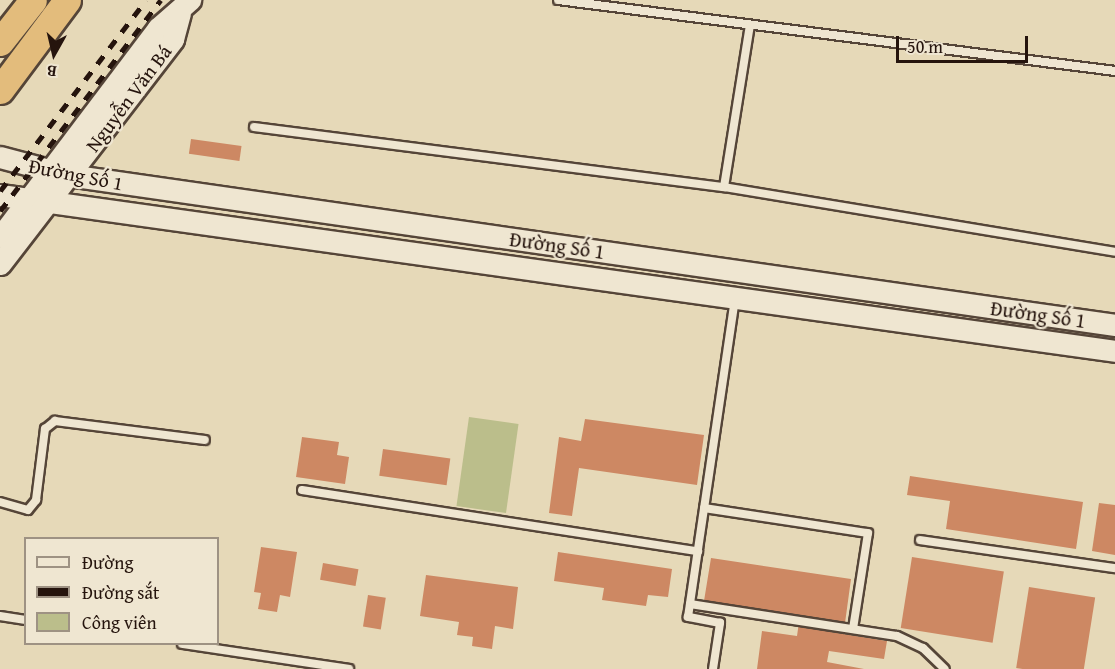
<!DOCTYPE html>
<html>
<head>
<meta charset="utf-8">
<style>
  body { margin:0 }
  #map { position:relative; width:1115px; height:669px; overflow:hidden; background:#e6d9b8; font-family:"Gentium Book Plus",serif }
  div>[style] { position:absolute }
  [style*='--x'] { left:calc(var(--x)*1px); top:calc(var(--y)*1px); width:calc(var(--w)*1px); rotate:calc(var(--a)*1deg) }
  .green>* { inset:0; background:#bbbe8b; transform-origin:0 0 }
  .building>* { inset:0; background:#cd8863; transform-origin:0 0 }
  .roads { filter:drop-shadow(2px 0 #554538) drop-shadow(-2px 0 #554538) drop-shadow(0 2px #554538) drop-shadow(0 -2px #554538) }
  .lane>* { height:8px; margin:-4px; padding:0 4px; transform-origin:4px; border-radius:4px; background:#efe6d1 }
  .secondary>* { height:21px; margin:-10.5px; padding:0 10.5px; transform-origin:10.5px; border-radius:10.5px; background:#efe6d1 }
  .highway>* { height:27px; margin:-13.5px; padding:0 13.5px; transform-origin:13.5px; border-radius:13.5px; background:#e3bc7c }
  .rail>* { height:4.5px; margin-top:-2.25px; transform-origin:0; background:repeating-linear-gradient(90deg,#25140d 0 10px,transparent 0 20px) }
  span { translate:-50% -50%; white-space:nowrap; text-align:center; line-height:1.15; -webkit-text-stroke:4.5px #efe6d1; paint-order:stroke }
  .street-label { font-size:20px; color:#25140d }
  .legend { position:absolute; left:24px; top:537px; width:195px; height:108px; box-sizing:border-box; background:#efe6d1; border:2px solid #9e9283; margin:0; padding:8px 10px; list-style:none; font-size:18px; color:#25140d }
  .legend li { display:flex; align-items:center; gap:12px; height:30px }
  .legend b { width:30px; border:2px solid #9e9283 }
  .north { position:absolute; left:24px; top:24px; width:60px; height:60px; -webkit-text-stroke:4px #efe6d1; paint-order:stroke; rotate:188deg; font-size:16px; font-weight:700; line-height:24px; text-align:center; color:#25140d }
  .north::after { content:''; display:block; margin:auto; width:21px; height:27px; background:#25140d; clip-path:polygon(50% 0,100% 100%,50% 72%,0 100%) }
  .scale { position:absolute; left:896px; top:36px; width:132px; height:27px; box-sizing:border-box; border:3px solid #25140d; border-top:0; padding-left:8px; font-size:18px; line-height:21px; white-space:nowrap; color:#25140d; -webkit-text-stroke:4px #efe6d1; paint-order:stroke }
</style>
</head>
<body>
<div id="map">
  <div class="green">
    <div style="left:469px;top:417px;width:50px;height:90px;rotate:8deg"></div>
  </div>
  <div class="building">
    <div style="left:191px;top:139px;width:51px;height:15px;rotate:8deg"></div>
    <div style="clip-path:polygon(585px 419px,704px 435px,697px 485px,579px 468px,572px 516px,549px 513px,559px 437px,581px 441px)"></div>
    <div style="clip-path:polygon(302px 437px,339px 442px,337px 455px,349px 457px,345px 484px,296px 477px)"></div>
    <div style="left:383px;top:449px;width:68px;height:27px;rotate:8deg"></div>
    <div style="clip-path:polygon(910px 476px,1083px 502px,1076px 549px,946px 529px,950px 501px,907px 495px)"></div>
    <div style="clip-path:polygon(1099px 503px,1115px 505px,1115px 555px,1092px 551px)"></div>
    <div style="clip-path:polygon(261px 547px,297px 552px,290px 597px,280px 595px,277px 612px,258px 609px,261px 593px,254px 592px)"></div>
    <div style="clip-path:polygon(558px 552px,672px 569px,668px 597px,648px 595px,646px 606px,602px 600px,604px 588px,554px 581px)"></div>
    <div style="left:912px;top:557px;width:93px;height:72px;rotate:9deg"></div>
    <div style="clip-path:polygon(711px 558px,851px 579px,845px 623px,833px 621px,831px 632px,887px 641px,884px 659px,829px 651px,827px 662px,864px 669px,757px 669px,762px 631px,797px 636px,800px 615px,704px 601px)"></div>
    <div style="left:323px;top:563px;width:36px;height:17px;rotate:10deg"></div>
    <div style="clip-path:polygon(426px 575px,518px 587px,513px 629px,495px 626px,492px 649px,472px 646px,473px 637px,457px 635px,459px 622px,420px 616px)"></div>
    <div style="left:1029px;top:587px;width:67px;height:82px;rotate:9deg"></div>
    <div style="left:368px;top:595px;width:18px;height:32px;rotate:9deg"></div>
  </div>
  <div class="roads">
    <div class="lane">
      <div style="--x:558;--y:0;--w:562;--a:7.26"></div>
      <div style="--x:254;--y:127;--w:474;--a:7.3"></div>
      <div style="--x:724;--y:187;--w:396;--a:9.4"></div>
      <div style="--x:724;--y:187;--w:164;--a:-80.9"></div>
      <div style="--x:302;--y:490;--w:401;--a:8.8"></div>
      <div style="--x:0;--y:502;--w:29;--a:16"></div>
      <div style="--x:28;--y:510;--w:13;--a:-51"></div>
      <div style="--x:36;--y:500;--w:72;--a:-82.8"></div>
      <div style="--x:45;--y:429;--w:13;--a:-39"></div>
      <div style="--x:55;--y:421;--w:151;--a:7.2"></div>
      <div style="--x:704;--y:508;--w:166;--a:8.7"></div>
      <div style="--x:868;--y:533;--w:97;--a:98.9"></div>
      <div style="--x:920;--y:540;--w:197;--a:8.2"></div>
      <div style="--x:690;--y:604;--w:209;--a:8.8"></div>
      <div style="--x:897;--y:636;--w:29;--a:25"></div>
      <div style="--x:923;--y:648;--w:30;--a:44"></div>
      <div style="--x:0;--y:616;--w:26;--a:9"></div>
      <div style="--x:182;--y:644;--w:169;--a:8.5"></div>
      <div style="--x:713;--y:669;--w:47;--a:-81.3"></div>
      <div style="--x:720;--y:623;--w:33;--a:-169"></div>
      <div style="--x:688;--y:617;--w:320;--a:-81.6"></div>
    </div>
    <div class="secondary">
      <div style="--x:0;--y:157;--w:70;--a:14.8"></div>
      <div style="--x:68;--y:175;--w:1058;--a:8.15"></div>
      <div style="--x:0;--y:195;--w:1126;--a:7.96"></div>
      <div style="--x:0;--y:237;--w:262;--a:-52.9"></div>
      <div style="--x:158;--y:28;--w:43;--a:-41.2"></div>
      <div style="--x:0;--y:264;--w:284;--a:-52.4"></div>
      <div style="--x:173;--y:39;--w:27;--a:-75"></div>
    </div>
    <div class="highway">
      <div style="--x:0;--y:42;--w:53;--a:-51.8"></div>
      <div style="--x:0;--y:90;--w:112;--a:-53.3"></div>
    </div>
  </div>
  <div class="rail">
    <div style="--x:0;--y:191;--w:240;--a:-52.6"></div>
    <div style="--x:0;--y:211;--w:265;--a:-52.7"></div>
  </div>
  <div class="street-label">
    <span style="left:128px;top:98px;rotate:-53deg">Nguyễn Văn Bá</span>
    <span style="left:76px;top:174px;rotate:11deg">Đường Số 1</span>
    <span style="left:557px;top:245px;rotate:8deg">Đường Số 1</span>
    <span style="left:1038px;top:314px;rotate:8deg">Đường Số 1</span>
  </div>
  <ul class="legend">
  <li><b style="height:8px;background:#efe6d1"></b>Đường</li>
  <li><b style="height:8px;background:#25140d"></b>Đường sắt</li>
  <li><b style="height:16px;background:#bbbe8b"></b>Công viên</li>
  </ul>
  <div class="north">B</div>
  <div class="scale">50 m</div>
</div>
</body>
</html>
